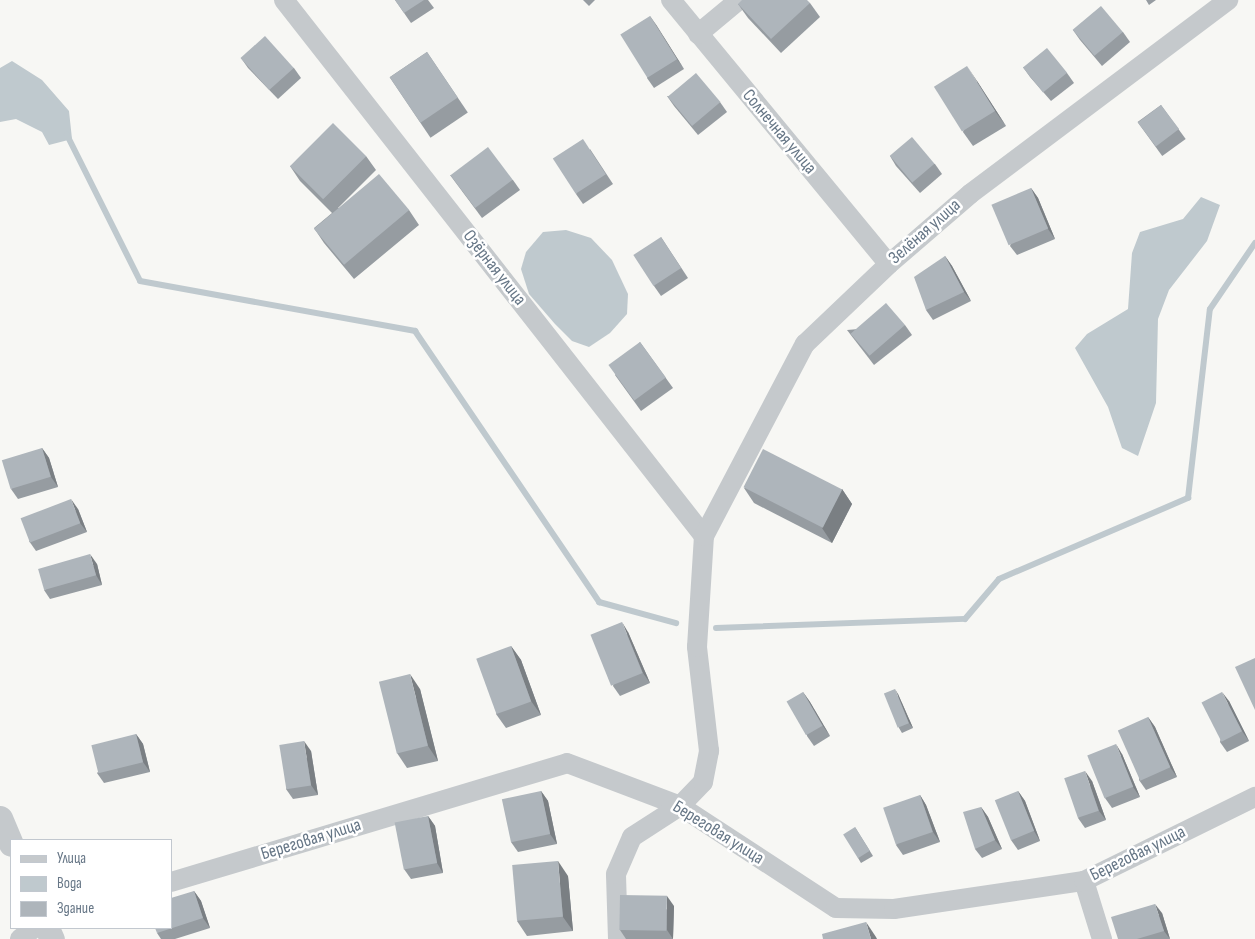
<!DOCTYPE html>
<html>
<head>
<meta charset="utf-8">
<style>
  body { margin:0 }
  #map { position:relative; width:1255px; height:939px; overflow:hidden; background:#f7f7f4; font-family:"Sofia Sans Condensed",sans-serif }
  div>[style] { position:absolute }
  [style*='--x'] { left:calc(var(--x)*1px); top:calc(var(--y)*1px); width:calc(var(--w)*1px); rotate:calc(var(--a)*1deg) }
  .water>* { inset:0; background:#bfc9ce }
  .stream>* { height:6px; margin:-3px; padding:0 3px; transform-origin:3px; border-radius:3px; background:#bfc9ce }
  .minor>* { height:20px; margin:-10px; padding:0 10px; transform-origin:10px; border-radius:10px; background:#c5c9cc }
  .tertiary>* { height:25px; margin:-12.5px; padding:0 12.5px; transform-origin:12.5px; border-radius:12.5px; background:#c5c9cc }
  .wall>* { inset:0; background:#969ca1; transform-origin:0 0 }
  .shaded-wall>* { inset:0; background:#7a7f83 }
  .building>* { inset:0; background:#aeb5bb; transform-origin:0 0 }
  span { translate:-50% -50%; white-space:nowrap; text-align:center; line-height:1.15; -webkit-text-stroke:5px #fff; paint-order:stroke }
  .street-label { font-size:18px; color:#667686 }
  .legend { position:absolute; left:10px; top:839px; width:162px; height:90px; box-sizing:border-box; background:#fff; border:1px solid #c2c8cf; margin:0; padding:6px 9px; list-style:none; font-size:15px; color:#667686 }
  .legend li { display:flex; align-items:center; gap:10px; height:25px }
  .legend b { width:25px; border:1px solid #c2c8cf }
</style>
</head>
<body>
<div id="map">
  <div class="water">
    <div style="clip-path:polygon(12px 61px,42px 80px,69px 111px,72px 139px,49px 145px,42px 132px,16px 119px,0 122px,0 68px)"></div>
    <div style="clip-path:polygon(1201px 197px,1220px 205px,1207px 241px,1169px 290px,1158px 319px,1156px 403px,1138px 456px,1122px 448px,1108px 407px,1075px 348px,1087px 334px,1128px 309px,1132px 253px,1140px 232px,1183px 219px)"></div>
    <div style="clip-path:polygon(566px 230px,591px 238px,612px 260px,628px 294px,627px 314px,610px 333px,589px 347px,572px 341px,555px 324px,529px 294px,521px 269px,526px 252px,543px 232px)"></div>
  </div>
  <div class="stream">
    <div style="--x:67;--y:135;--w:163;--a:63.4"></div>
    <div style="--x:140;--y:281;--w:280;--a:10.3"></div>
    <div style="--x:415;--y:331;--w:328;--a:55.8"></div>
    <div style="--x:599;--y:602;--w:80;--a:15.3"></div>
    <div style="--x:716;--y:628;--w:249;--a:-2.1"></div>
    <div style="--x:965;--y:619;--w:52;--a:-49.6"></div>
    <div style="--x:999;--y:579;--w:206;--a:-23.2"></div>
    <div style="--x:1188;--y:498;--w:190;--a:-83.4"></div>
    <div style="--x:1210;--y:309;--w:80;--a:-55.7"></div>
  </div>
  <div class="minor">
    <div style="--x:284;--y:0;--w:681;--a:51.92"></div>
    <div style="--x:671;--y:0;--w:342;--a:50.5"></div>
    <div style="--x:698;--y:34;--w:53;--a:-39.7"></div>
    <div style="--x:1084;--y:881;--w:61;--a:72.8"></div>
    <div style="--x:171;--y:882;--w:413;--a:-16.7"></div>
    <div style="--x:567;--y:763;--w:121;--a:20.8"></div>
    <div style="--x:680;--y:806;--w:186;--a:33.2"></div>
    <div style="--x:836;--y:908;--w:58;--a:1"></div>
    <div style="--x:894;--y:909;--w:192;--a:-8.4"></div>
    <div style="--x:1084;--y:881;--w:191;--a:-26.2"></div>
    <div style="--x:20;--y:939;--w:18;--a:-38"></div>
    <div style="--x:618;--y:939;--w:65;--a:-91.8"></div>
    <div style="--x:616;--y:874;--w:40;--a:-66.6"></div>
    <div style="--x:632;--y:837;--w:57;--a:-32.9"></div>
    <div style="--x:680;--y:806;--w:33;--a:-46"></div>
    <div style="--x:703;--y:782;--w:32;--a:-79"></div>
    <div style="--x:709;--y:751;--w:105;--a:-96.6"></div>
    <div style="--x:697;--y:647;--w:111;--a:-86.4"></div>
    <div style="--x:704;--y:536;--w:217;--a:-62.3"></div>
    <div style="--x:805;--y:344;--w:116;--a:-43.6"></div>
    <div style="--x:889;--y:264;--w:107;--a:-40.8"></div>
    <div style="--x:970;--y:194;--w:323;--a:-36.9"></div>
  </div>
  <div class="tertiary">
    <div style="--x:0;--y:818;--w:28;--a:67"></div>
    <div style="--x:47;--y:928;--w:12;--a:66"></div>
  </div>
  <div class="wall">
    <div style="clip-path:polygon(395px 0,428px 0,434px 8px,411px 23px)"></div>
    <div style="clip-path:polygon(583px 0,595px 0,589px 6px)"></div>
    <div style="clip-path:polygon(1146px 0,1156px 0,1149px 5px)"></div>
    <div style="clip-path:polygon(810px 3px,820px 17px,781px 53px,748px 18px,738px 4px)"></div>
    <div style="clip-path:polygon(650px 16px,684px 69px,654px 88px,647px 78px)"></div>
    <div style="clip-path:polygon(1073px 30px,1123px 32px,1130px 42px,1102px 66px,1080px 40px)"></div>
    <div style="left:427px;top:52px;width:73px;height:45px;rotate:56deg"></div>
    <div style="clip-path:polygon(241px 58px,294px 68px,301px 78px,278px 99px,248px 68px)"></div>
    <div style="clip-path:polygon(1023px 67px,1067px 73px,1074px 83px,1051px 101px,1030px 77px)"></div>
    <div style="clip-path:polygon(977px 81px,1006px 126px,973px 146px,963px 132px)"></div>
    <div style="clip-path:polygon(667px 96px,720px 102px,727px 112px,698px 135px,674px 106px)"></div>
    <div style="left:1161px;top:105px;width:42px;height:29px;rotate:54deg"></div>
    <div style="clip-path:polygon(590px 149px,613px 184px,583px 204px,576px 194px)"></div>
    <div style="clip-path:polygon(366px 156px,376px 170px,338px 208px,409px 210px,419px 225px,354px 279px,324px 243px,314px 228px,332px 213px,300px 181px,290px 166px)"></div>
    <div style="clip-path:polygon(890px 156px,935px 164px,942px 174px,920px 193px,896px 166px)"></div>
    <div style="clip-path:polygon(450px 175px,513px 180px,520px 190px,482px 218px)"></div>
    <div style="clip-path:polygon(1031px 188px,1038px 198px,1055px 239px,1017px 255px,1010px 246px)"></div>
    <div style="clip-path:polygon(661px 237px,688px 278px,661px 296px,654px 286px)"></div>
    <div style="clip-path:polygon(945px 256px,952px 266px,971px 301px,933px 320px,926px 310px)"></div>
    <div style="clip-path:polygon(905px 325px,912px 335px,874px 365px,847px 330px)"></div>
    <div style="clip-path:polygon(640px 342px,673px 388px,641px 411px,615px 375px)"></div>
    <div style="clip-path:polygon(42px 448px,49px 458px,58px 487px,18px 499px,11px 489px)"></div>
    <div style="clip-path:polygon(744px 488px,842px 489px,852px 504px,832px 543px,754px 503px)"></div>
    <div style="clip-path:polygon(78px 509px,87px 532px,36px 551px,29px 541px)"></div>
    <div style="clip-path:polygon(97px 564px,102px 585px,50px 599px,44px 590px)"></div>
    <div style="clip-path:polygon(628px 632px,650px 683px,620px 696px,613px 686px)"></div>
    <div style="clip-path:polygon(511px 646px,521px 660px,541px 715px,506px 728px,496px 714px)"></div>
    <div style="clip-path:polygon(420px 689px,438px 761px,407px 768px,397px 753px)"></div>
    <div style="clip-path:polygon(803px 692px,810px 702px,830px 736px,814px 746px,807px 736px)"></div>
    <div style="clip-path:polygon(898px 694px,913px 728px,902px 733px,899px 728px)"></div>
    <div style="clip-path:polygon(1229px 701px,1249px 741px,1227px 752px,1220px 742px)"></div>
    <div style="clip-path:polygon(1148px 717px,1155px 727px,1177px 777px,1146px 790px,1139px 780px)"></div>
    <div style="clip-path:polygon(136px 734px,143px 744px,150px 772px,104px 783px,97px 773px)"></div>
    <div style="clip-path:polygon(311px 751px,318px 795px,293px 799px,286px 789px)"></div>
    <div style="clip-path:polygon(1122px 754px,1140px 797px,1112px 808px,1105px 798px)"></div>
    <div style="clip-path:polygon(1092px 781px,1106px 820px,1085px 828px,1078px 818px)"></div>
    <div style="clip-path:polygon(541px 791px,548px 801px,557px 844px,518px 852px,511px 842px)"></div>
    <div style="clip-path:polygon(1018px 791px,1025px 801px,1040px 841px,1018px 850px,1011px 840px)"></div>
    <div style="clip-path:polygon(920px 795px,926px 805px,940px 842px,903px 855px,896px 845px)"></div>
    <div style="clip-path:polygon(981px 807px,988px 817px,1002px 849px,982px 858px,975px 849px)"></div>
    <div style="clip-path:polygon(428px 816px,435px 826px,443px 873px,411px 879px,404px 869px)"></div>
    <div style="clip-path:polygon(855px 827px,873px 856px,861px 863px,858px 858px)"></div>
    <div style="clip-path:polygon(568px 876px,573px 931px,527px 936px,517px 921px)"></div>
    <div style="clip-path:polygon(194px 891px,201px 901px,210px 928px,175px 939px,161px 939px,157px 933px)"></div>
    <div style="clip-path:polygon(674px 906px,673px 939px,626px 939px,620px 930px)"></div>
    <div style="clip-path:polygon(1162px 913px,1170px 939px,1118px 939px)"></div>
  </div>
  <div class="shaded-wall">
    <div style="clip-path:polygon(650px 16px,657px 26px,684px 69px,677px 59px)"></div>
    <div style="clip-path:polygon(967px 66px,977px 81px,1006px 126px,995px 111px)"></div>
    <div style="clip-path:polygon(1031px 188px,1038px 198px,1055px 239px,1048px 229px)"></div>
    <div style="clip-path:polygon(945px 256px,952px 266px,971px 301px,964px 292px)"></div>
    <div style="clip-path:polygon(42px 448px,49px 458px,58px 487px,51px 477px)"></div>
    <div style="clip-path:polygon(842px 489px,852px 504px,832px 543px,822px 528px)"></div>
    <div style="clip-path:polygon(71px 499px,78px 509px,87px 532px,80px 523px)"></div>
    <div style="clip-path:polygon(90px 554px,97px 564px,102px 585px,96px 575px)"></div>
    <div style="clip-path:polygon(622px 622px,628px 632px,650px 683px,643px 673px)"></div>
    <div style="clip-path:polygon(511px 646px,521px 660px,541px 715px,531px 701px)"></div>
    <div style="clip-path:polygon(410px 674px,420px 689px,438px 761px,428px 746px)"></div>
    <div style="clip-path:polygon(895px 689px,898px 694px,913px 728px,909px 723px)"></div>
    <div style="clip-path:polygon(803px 692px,810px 702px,830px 736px,823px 726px)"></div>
    <div style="clip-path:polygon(1222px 692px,1229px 701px,1249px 741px,1242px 731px)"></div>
    <div style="clip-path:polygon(1148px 717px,1155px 727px,1177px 777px,1170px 767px)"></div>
    <div style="clip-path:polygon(136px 734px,143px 744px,150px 772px,143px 762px)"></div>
    <div style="clip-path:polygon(304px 741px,311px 751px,318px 795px,311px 785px)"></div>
    <div style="clip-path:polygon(1116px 744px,1122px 754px,1140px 797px,1133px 787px)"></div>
    <div style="clip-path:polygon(1085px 771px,1092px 781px,1106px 820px,1099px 811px)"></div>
    <div style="clip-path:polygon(541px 791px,548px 801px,557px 844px,550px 834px)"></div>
    <div style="clip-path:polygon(1018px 791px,1025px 801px,1040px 841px,1034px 831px)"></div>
    <div style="clip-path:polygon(920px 795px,926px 805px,940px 842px,933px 832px)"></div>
    <div style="clip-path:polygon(981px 807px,988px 817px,1002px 849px,995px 840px)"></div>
    <div style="clip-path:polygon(428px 816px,435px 826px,443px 873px,437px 863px)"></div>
    <div style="clip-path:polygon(558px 861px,568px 876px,573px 931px,563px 917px)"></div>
    <div style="clip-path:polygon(194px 891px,201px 901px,210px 928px,203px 918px)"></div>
    <div style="clip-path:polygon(667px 896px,674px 906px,673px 939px,667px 930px)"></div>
    <div style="clip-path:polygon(1155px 904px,1162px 913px,1170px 939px,1164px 931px)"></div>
    <div style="clip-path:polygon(866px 922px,876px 937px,877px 939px,871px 939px)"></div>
  </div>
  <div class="building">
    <div style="clip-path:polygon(395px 0,424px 0,404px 13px)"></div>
    <div style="clip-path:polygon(742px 0,807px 0,810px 3px,771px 39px,738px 4px)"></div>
    <div style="left:1101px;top:6px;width:34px;height:37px;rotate:50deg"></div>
    <div style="left:650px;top:16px;width:51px;height:35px;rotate:58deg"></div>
    <div style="left:265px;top:36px;width:43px;height:33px;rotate:48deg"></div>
    <div style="left:1047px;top:48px;width:32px;height:31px;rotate:51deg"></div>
    <div style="left:427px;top:52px;width:55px;height:45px;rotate:56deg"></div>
    <div style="left:967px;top:66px;width:53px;height:39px;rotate:58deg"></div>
    <div style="left:696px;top:73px;width:38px;height:37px;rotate:50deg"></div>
    <div style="left:1161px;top:105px;width:30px;height:29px;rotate:53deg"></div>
    <div style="left:333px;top:123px;width:47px;height:61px;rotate:45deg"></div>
    <div style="left:912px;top:137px;width:35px;height:29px;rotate:50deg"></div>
    <div style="left:583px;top:139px;width:42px;height:36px;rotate:57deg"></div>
    <div style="left:488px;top:147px;width:41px;height:47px;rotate:53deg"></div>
    <div style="left:379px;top:174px;width:47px;height:85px;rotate:50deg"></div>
    <div style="left:1031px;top:188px;width:44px;height:43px;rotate:67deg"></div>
    <div style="left:661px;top:237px;width:37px;height:33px;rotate:57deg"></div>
    <div style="clip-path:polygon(945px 256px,964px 292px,926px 310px,914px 277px)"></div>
    <div style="left:886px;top:303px;width:29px;height:47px;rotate:49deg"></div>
    <div style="left:640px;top:342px;width:44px;height:39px;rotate:54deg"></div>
    <div style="left:42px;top:448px;width:30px;height:42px;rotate:73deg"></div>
    <div style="left:763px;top:449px;width:89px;height:43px;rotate:27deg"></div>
    <div style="left:71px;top:499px;width:26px;height:54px;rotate:69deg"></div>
    <div style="left:90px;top:554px;width:22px;height:54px;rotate:74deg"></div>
    <div style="left:622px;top:622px;width:55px;height:34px;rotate:68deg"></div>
    <div style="left:511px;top:646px;width:59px;height:37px;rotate:70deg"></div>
    <div style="clip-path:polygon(1255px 658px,1255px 710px,1235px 667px)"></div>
    <div style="left:410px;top:674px;width:74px;height:32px;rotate:76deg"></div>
    <div style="left:895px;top:689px;width:37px;height:12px;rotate:68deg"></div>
    <div style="left:803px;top:692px;width:39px;height:19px;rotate:60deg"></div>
    <div style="left:1222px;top:692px;width:44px;height:23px;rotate:63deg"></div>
    <div style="left:1148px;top:717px;width:55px;height:33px;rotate:66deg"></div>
    <div style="left:136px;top:734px;width:29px;height:46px;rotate:76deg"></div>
    <div style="left:304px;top:741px;width:45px;height:25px;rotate:81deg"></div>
    <div style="left:1116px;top:744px;width:46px;height:31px;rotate:68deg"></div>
    <div style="left:1085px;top:771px;width:42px;height:22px;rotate:71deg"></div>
    <div style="left:541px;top:791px;width:44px;height:40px;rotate:78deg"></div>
    <div style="left:1018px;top:791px;width:43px;height:25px;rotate:68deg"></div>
    <div style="left:920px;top:795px;width:39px;height:39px;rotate:71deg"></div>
    <div style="clip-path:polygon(981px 807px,995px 840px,975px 849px,963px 812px)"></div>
    <div style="left:428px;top:816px;width:48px;height:34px;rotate:79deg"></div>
    <div style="left:855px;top:827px;width:28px;height:14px;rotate:58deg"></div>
    <div style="left:558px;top:861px;width:56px;height:46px;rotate:85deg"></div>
    <div style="clip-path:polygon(194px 891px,203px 918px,157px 933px,155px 928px,171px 928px,171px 898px)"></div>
    <div style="left:620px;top:895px;width:47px;height:35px;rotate:1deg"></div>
    <div style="clip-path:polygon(1155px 904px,1164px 931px,1137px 939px,1118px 939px,1111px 917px)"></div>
    <div style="clip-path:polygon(866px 922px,871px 939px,823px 939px,822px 934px)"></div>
  </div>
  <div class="street-label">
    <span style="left:779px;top:132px;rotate:50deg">Солнечная улица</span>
    <span style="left:925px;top:232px;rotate:-41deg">Зелёная улица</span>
    <span style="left:494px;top:268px;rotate:52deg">Озёрная улица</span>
    <span style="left:718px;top:833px;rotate:32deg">Береговая улица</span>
    <span style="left:311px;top:840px;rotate:-17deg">Береговая улица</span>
    <span style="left:1138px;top:854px;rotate:-26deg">Береговая улица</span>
  </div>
  <ul class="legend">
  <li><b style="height:6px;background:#c5c9cc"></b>Улица</li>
  <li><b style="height:14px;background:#bfc9ce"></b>Вода</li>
  <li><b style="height:14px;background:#aeb5bb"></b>Здание</li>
  </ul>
</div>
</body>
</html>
